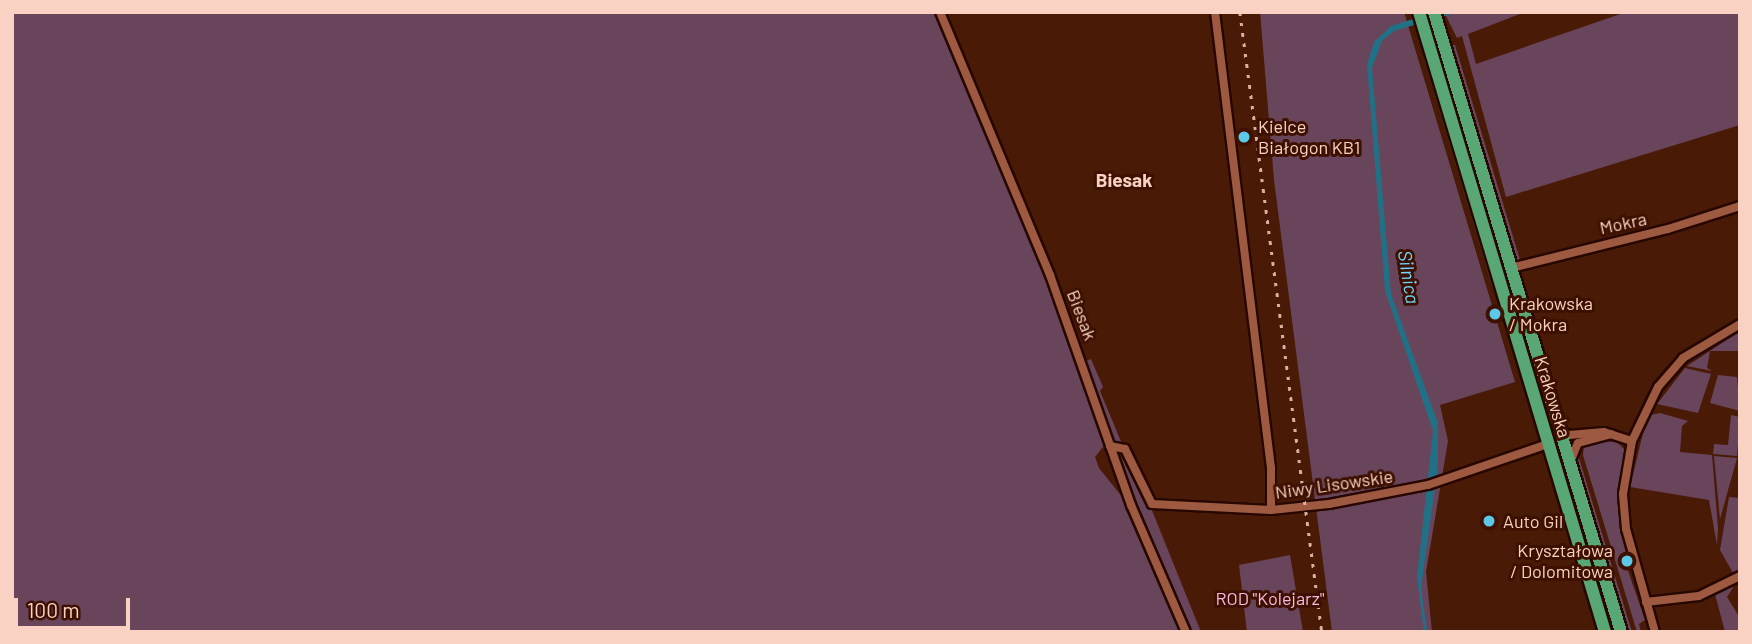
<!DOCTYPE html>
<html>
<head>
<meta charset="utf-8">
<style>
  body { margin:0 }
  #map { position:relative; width:1752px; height:644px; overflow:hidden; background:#491a06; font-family:Barlow,sans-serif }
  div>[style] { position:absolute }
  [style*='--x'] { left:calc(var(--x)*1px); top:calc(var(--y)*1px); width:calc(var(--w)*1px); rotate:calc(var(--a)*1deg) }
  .green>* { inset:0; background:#69455c; transform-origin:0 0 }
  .water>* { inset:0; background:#217086 }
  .roads { filter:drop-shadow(2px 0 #270700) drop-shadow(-2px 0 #270700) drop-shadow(0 2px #270700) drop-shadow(0 -2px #270700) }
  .street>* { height:8px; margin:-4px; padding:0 4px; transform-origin:4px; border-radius:4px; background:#9d5a40 }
  .primary>* { height:12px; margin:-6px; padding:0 6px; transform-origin:6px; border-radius:6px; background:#58a775 }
  .rail>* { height:2.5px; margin-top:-1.25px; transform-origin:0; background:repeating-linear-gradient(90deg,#d9b0a1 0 3.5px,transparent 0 10.5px) }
  .dots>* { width:19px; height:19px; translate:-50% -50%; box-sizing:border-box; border:4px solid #3e1000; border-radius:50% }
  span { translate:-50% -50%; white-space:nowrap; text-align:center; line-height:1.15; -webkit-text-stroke:6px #3e1000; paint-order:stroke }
  .poi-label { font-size:18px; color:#f9d2c4 }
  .left { translate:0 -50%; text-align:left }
  .right { translate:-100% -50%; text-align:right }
  .street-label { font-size:18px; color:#f9d2c4 }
  .park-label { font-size:18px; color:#f8b8e0 }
  .neighbourhood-label { font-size:19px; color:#f9d2c4; font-weight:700 }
  .water-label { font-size:19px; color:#6edbfe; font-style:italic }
  .frame { position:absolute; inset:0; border:14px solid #f9d2c4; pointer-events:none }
  .scale { position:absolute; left:14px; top:598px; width:116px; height:32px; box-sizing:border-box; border:4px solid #f9d2c4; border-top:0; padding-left:9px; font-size:21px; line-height:24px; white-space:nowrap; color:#f9d2c4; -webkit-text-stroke:5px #3e1000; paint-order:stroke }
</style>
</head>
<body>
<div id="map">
  <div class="green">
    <div style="clip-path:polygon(12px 12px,935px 12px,1078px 357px,1106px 443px,1095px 457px,1099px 468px,1127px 503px,1183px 632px,12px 632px)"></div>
    <div style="clip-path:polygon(1260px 12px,1404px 12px,1515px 382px,1440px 405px,1448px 441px,1426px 572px,1432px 632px,1332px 632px,1274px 180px)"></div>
    <div style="clip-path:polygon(1444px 12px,1525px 12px,1468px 34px,1476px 64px,1626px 12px,1740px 12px,1740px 125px,1506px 197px,1462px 36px,1457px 38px)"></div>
    <div style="clip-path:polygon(1429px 27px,1434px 27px,1551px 422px,1547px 423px)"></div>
    <div style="clip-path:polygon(1453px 45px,1455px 45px,1521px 263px,1514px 259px,1454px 60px)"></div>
    <div style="clip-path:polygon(1423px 55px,1427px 57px,1489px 261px,1493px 289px)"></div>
    <div style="clip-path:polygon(1740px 331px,1740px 351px,1710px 351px,1707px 368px,1712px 371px,1687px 366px)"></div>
    <div style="clip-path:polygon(1091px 359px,1103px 387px,1100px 391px,1122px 444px,1112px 440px,1086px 361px)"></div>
    <div style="clip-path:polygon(1685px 368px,1711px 374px,1698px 413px,1657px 404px)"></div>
    <div style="clip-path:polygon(1718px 375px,1737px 377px,1740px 411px,1710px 403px)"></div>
    <div style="clip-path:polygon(1660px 413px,1688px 421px,1682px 426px,1680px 452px,1712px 455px,1718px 528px,1717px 545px,1709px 500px,1630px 487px,1644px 429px,1650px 415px)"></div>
    <div style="clip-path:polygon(1731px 415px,1740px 417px,1737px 456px,1713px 454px,1714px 444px,1728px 445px)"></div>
    <div style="left:1554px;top:426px;width:215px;height:5px;rotate:73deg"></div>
    <div style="clip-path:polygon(1600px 441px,1617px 442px,1626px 451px,1620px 491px,1627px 550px,1624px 559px,1645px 620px,1639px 624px,1641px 632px,1637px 632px,1583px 455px,1584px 446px)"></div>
    <div style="clip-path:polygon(1578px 447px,1578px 455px,1632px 632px,1626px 632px,1602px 552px,1576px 453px)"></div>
    <div style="clip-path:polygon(1118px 451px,1124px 452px,1149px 503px,1201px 632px,1190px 632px,1131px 497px)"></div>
    <div style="clip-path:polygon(1714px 456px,1737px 458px,1720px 519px)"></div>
    <div style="clip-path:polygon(1729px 497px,1740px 498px,1740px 570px,1733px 573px,1720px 550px)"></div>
    <div style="clip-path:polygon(1290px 555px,1303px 632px,1247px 632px,1239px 565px)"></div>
    <div style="clip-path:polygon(1736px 583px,1727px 597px,1740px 618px,1740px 632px,1725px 632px,1715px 594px)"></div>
  </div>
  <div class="water">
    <div style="clip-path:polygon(1435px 12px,1458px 12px,1394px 31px,1382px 41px,1372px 68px,1391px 294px,1438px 423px,1438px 466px,1421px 588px,1427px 632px,1424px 632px,1417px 577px,1433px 431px,1385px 291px,1367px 64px,1374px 42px,1391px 26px)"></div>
  </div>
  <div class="roads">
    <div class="street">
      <div style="--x:940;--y:12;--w:285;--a:67.3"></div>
      <div style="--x:1050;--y:275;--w:244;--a:70.6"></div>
      <div style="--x:1131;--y:505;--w:138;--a:66.6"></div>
      <div style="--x:1215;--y:12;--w:459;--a:83"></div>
      <div style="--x:1271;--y:468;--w:42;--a:90"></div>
      <div style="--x:1511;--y:268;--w:162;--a:-14"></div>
      <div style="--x:1668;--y:229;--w:76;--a:-17.7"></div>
      <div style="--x:1561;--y:431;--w:9;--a:27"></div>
      <div style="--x:1569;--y:435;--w:35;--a:-5"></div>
      <div style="--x:1604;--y:432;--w:29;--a:18"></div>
      <div style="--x:1110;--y:446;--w:15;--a:11"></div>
      <div style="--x:1125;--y:449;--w:61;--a:63.9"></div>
      <div style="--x:1152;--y:504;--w:119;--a:2.9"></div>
      <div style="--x:1271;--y:510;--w:58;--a:-5.9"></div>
      <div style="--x:1329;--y:504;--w:101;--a:-10.9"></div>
      <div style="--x:1428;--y:485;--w:127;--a:-18.9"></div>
      <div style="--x:1571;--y:460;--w:18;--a:-68"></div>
      <div style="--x:1578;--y:443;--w:34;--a:-15"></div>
      <div style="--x:1646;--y:602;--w:53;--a:-6.5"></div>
      <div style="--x:1699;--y:596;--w:46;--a:-26"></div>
      <div style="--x:1655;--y:632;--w:107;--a:-105.7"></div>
      <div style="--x:1626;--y:529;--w:35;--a:-95"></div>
      <div style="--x:1623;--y:494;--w:54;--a:-80.4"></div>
      <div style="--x:1632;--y:441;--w:60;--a:-64.3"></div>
      <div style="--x:1658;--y:387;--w:38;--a:-49"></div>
      <div style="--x:1683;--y:358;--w:66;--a:-30.8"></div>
    </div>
    <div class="primary">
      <div style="--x:1419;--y:12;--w:647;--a:73.3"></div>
      <div style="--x:1434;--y:12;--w:648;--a:73.22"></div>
    </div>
  </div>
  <div class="rail">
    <div style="--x:1240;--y:12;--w:625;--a:82.47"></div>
  </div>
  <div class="dots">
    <div style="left:1244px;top:137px;background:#5dc7e8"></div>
    <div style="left:1495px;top:314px;background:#5dc7e8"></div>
    <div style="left:1489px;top:521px;background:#5dc7e8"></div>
    <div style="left:1627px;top:561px;background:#5dc7e8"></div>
  </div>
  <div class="poi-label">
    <span class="left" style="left:1258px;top:137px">Kielce<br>Białogon KB1</span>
    <span class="left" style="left:1509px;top:314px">Krakowska<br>/ Mokra</span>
    <span class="left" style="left:1503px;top:521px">Auto Gil</span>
    <span class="right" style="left:1613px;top:561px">Kryształowa<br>/ Dolomitowa</span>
  </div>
  <div class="street-label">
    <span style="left:1623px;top:223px;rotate:-12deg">Mokra</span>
    <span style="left:1082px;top:315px;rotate:69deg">Biesak</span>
    <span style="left:1553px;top:397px;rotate:73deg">Krakowska</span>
    <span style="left:1334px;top:484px;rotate:-8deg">Niwy Lisowskie</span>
  </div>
  <div class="park-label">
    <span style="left:1270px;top:598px">ROD "Kolejarz"</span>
  </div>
  <div class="neighbourhood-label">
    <span style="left:1124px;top:180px">Biesak</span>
  </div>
  <div class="water-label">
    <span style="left:1409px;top:277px;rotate:81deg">Silnica</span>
  </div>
  <div class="frame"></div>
  <div class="scale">100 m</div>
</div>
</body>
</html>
